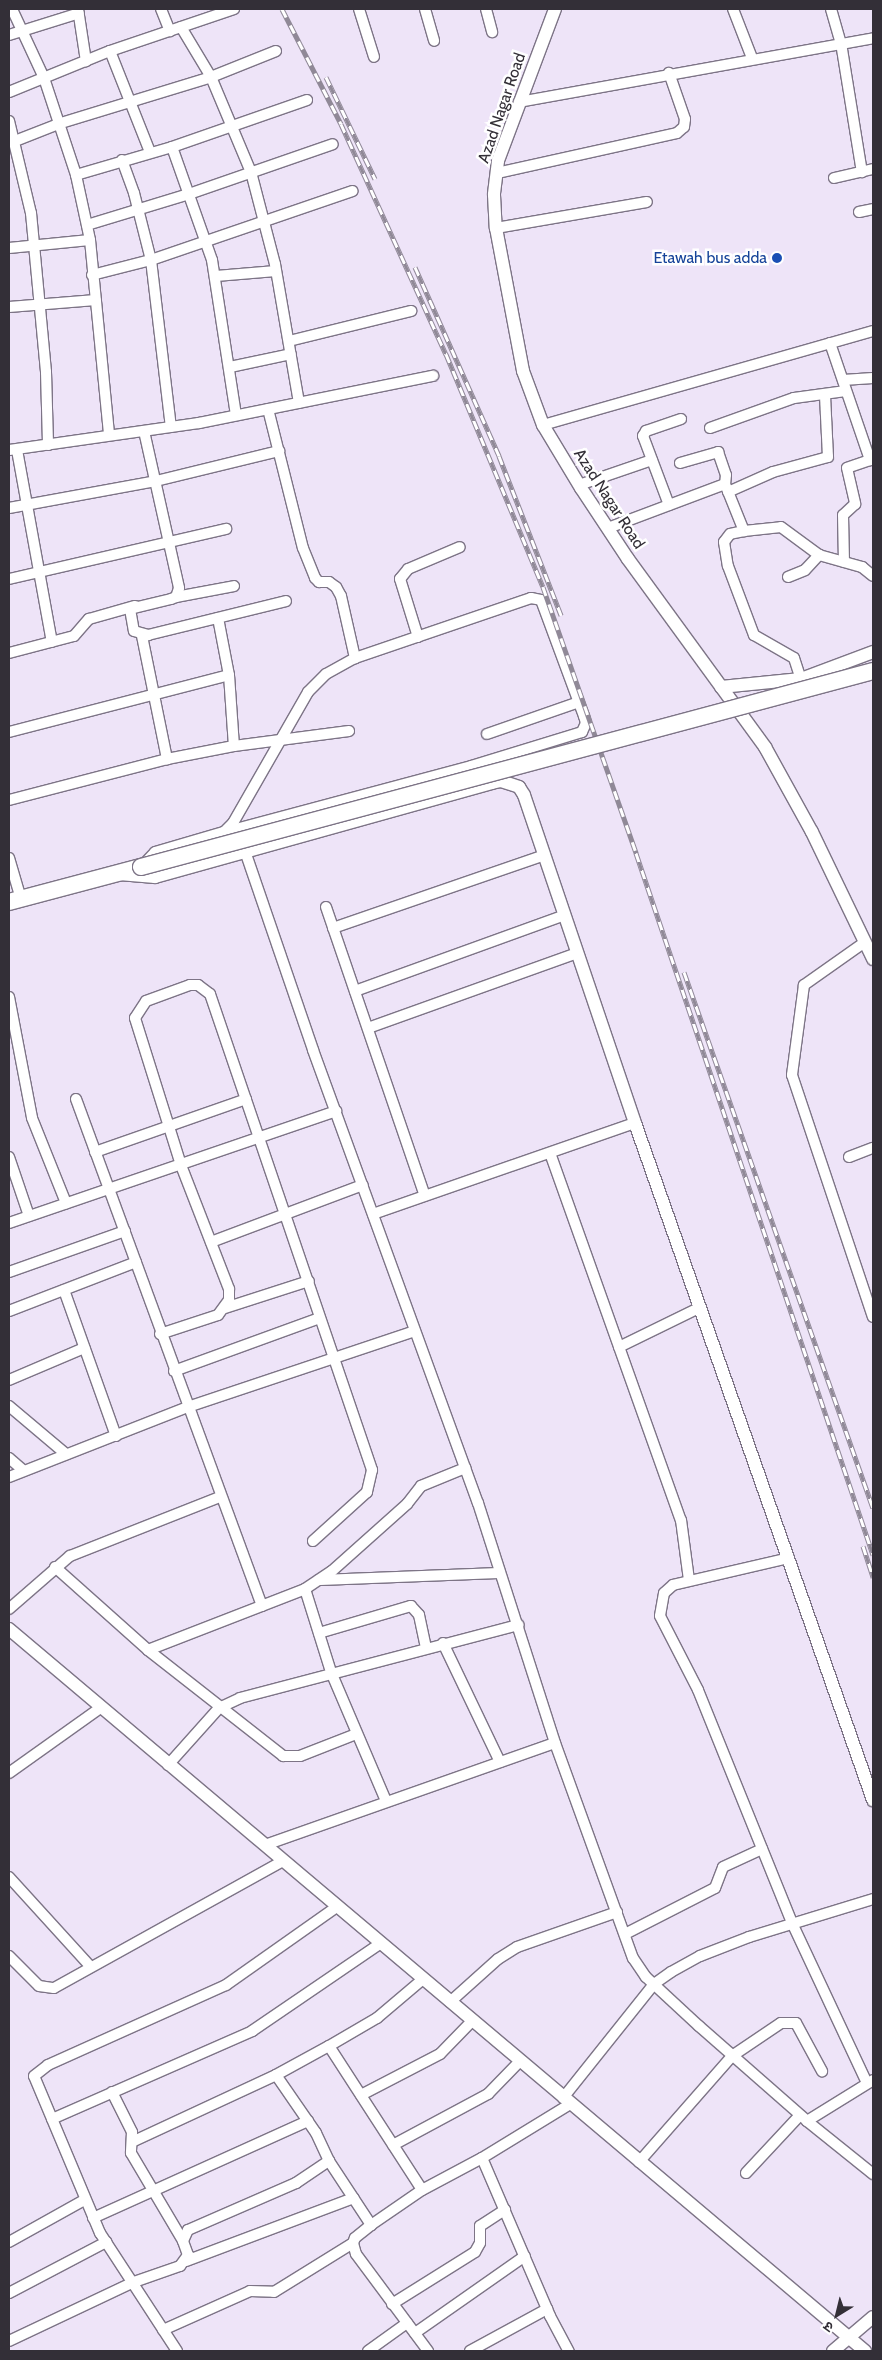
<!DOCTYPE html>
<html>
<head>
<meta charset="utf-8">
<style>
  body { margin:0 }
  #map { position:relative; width:882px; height:2360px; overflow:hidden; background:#eee4f8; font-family:Cabin,"Noto Sans Devanagari",sans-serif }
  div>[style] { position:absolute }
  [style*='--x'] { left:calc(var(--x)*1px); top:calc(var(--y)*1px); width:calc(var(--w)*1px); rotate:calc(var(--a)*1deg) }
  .roads { filter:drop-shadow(1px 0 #7d7486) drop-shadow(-1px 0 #7d7486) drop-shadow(0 1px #7d7486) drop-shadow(0 -1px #7d7486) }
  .minor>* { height:10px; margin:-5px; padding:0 5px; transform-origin:5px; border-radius:5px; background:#fff }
  .tertiary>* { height:12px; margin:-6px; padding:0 6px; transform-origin:6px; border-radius:6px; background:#fff }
  .primary>* { height:16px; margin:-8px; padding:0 8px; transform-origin:8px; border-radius:8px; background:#fff }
  .rail>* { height:5px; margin-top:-2.5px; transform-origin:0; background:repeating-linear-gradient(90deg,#fff 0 9px,#908997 0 18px); box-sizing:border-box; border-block:1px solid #908997 }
  .bridges { filter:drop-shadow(1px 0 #7d7486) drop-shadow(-1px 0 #7d7486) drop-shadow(0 1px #7d7486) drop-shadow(0 -1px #7d7486) }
  .primary-bridge>* { height:16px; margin:-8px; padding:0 8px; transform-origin:8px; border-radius:8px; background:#fff }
  .dots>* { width:14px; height:14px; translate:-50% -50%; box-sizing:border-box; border:2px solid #fff; border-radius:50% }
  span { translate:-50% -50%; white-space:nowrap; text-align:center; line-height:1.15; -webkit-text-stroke:5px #fff; paint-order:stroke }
  .street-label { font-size:16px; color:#332f37 }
  .transit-label { font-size:16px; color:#164399 }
  .right { translate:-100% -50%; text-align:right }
  .frame { position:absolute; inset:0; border:10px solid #332f37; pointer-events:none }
  .north { position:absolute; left:812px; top:2290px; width:50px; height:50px; -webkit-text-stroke:4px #fff; paint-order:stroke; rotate:216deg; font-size:14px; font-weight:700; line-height:20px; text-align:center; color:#332f37 }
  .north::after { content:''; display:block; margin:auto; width:18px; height:22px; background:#332f37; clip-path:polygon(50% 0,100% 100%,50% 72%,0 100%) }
</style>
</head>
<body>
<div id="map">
  <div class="roads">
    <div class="minor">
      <div style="--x:12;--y:9;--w:76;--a:65.1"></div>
      <div style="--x:44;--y:78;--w:102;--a:71.7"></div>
      <div style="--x:76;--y:175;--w:66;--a:77.8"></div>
      <div style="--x:90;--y:240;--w:196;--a:84.4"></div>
      <div style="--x:78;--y:9;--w:53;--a:81.3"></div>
      <div style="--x:161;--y:9;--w:24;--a:68"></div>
      <div style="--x:359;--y:9;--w:50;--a:72.6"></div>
      <div style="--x:425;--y:9;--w:33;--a:74"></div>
      <div style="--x:486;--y:9;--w:24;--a:75"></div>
      <div style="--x:733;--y:9;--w:53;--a:68.8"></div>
      <div style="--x:831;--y:9;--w:35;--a:74"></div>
      <div style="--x:841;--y:43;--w:131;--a:80.8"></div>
      <div style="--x:181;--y:27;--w:58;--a:59"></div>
      <div style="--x:211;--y:77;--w:103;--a:67.2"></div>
      <div style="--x:251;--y:172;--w:95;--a:75.4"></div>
      <div style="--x:275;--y:264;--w:141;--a:80.2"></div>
      <div style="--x:9;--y:35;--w:73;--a:-17.4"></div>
      <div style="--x:110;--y:51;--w:109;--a:68.4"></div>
      <div style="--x:9;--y:92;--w:109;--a:-22.1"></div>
      <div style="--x:110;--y:51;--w:131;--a:-18.7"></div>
      <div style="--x:519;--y:102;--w:360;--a:-10.2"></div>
      <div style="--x:9;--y:121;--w:95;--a:76.6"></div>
      <div style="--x:31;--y:213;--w:160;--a:84.6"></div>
      <div style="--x:46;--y:372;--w:73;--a:88.4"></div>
      <div style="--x:15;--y:141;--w:49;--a:-21.4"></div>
      <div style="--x:61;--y:123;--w:157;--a:-17"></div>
      <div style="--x:211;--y:77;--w:70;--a:-21.8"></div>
      <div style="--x:172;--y:147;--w:120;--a:70.5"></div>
      <div style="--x:212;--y:260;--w:157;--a:81.2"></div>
      <div style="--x:122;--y:160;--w:35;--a:70"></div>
      <div style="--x:134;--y:193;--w:69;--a:75.8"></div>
      <div style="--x:151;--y:260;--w:168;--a:83.2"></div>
      <div style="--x:497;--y:173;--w:184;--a:-12.5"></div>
      <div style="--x:677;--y:133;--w:9;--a:-41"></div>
      <div style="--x:684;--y:127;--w:8;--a:-83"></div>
      <div style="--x:685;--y:119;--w:49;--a:-109.2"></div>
      <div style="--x:76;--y:175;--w:100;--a:-16.3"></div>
      <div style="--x:172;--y:147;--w:143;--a:-19.2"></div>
      <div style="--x:834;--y:178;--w:40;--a:-13"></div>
      <div style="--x:859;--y:212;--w:14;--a:-12"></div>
      <div style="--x:87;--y:225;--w:107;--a:-16.9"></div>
      <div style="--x:189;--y:194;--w:152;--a:-19.1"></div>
      <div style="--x:496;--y:228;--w:153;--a:-9.8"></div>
      <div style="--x:9;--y:248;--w:81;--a:-5.6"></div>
      <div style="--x:92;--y:275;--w:61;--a:-14.3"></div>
      <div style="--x:151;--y:260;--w:213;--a:-18.9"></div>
      <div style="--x:216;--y:276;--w:60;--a:-4.8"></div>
      <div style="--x:9;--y:307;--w:87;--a:-4.6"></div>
      <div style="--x:289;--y:341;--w:126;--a:-13.8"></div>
      <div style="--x:830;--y:343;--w:124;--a:71.1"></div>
      <div style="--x:870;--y:460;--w:24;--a:161"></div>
      <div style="--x:847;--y:468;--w:37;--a:77"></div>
      <div style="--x:855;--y:504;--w:16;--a:137"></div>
      <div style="--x:843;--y:515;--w:47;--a:88.8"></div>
      <div style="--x:230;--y:367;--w:62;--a:-12"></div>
      <div style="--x:843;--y:380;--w:30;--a:-4"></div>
      <div style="--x:268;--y:409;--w:143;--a:75.9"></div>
      <div style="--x:303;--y:548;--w:32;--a:68"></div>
      <div style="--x:315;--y:578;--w:6;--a:45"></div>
      <div style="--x:319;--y:582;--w:10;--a:0"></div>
      <div style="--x:329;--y:582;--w:9;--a:36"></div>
      <div style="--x:336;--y:587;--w:10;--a:61"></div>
      <div style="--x:341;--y:596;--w:64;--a:77.3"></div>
      <div style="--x:543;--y:425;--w:343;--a:-15.9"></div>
      <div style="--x:710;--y:428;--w:89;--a:-19.7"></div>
      <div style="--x:794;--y:398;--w:52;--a:-7.7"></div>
      <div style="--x:144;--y:431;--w:161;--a:77.4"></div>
      <div style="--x:179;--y:588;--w:9;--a:108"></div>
      <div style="--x:176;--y:597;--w:5;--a:158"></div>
      <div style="--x:171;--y:599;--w:42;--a:166.3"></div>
      <div style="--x:130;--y:609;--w:22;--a:80"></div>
      <div style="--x:134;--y:631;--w:15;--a:16"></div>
      <div style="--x:148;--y:635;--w:142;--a:-13.8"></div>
      <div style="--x:9;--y:450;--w:192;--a:-8.1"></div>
      <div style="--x:199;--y:423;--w:239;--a:-11.4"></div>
      <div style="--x:17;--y:450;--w:195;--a:79.7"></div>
      <div style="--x:680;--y:463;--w:40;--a:-16"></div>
      <div style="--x:718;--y:452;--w:24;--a:71"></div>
      <div style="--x:726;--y:475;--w:9;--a:96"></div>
      <div style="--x:725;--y:484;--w:51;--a:68"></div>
      <div style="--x:744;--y:531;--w:37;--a:-6"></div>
      <div style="--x:781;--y:527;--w:47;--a:36.4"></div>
      <div style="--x:819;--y:555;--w:45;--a:15.6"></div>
      <div style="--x:862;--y:567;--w:14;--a:39"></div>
      <div style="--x:579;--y:485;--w:77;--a:-18.9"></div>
      <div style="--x:728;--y:492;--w:49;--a:-24"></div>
      <div style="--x:773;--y:472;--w:57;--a:-15.3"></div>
      <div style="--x:828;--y:457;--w:61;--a:-92.8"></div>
      <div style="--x:669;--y:505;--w:74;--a:-110.6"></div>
      <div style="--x:643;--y:436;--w:6;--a:-59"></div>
      <div style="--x:646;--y:431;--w:37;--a:-19"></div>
      <div style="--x:9;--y:508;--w:149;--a:-10.4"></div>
      <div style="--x:156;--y:481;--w:127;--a:-13.7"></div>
      <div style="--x:608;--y:528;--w:125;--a:-20.6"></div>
      <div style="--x:744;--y:531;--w:14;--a:168"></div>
      <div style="--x:730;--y:534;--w:10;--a:127"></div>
      <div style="--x:724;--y:542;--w:24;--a:81"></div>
      <div style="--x:728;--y:566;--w:74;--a:69.4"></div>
      <div style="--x:754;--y:635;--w:46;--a:29.9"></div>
      <div style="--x:794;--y:658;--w:22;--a:72"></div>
      <div style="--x:788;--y:577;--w:18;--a:-22"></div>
      <div style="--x:805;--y:570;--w:21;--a:-47"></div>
      <div style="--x:9;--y:579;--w:223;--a:-13"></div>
      <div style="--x:176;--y:597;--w:59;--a:-10.7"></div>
      <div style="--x:218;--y:618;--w:58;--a:79.1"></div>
      <div style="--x:229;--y:675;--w:71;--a:86"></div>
      <div style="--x:142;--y:636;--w:126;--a:78.5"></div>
      <div style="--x:418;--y:637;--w:61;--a:-107.2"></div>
      <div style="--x:400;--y:579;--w:13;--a:-51"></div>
      <div style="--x:408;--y:569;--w:56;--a:-22.9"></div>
      <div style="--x:9;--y:653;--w:67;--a:-14.7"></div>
      <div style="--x:74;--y:636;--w:23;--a:-49"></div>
      <div style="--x:89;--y:619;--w:48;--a:-15.8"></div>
      <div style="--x:9;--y:732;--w:227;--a:-14.5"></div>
      <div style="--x:487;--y:734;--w:97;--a:-19.2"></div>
      <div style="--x:9;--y:800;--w:163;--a:-14.5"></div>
      <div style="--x:167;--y:759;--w:68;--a:-11"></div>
      <div style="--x:234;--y:746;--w:116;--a:-7.4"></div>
      <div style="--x:245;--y:851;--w:210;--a:71.1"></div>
      <div style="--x:313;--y:1050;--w:482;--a:70"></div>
      <div style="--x:478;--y:1503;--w:252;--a:72.2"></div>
      <div style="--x:555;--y:1743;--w:229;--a:70.1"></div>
      <div style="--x:633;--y:1958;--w:23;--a:56"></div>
      <div style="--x:646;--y:1977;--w:72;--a:42.8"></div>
      <div style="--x:699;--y:2026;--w:144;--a:41.3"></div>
      <div style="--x:807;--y:2121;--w:85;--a:38.8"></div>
      <div style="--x:9;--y:858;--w:43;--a:73.7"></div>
      <div style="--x:144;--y:864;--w:16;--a:-47"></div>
      <div style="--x:155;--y:852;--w:72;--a:-16.2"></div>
      <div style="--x:224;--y:832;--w:13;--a:-45"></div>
      <div style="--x:233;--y:823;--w:151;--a:-60.2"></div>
      <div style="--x:308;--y:692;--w:25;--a:-45"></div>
      <div style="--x:326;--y:674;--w:33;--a:-29"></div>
      <div style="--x:355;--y:658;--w:186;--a:-18.8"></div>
      <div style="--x:531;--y:598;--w:10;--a:11"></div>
      <div style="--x:541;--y:600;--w:124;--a:69.7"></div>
      <div style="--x:584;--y:716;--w:7;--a:74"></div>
      <div style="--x:586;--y:723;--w:10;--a:114"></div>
      <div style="--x:582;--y:732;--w:116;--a:163"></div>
      <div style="--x:471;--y:766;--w:256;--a:165"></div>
      <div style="--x:326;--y:907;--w:305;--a:71.1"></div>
      <div style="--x:333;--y:928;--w:224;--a:-19"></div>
      <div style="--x:865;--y:942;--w:75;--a:144.8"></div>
      <div style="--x:804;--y:985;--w:91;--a:97.6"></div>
      <div style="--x:792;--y:1075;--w:255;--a:71.5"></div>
      <div style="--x:355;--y:991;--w:223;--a:-19.9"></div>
      <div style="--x:9;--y:997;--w:123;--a:79.2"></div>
      <div style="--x:32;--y:1118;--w:92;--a:68.2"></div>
      <div style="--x:368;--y:1028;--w:223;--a:-19.7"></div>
      <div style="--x:76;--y:1099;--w:540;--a:69.85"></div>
      <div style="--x:95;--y:1152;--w:160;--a:-19.3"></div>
      <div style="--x:550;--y:1153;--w:390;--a:70.4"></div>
      <div style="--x:681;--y:1520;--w:61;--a:82.4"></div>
      <div style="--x:9;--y:1157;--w:62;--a:71.3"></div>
      <div style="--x:849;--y:1157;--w:26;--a:-21"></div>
      <div style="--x:373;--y:1214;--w:277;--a:-19.2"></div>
      <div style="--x:9;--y:1223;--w:346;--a:-18.9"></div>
      <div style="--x:211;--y:1242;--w:162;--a:-20.6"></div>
      <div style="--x:9;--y:1272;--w:123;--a:-19.5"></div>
      <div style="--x:64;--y:1290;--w:155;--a:70.4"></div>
      <div style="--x:225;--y:1308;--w:88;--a:-17.8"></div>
      <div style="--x:9;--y:1311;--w:136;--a:-21.1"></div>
      <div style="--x:160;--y:1334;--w:61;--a:-18.1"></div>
      <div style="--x:218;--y:1315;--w:19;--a:-54"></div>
      <div style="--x:229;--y:1300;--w:11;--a:-90"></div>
      <div style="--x:229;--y:1289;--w:133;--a:-111.2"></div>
      <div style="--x:181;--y:1165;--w:154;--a:-107.4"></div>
      <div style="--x:135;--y:1018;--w:20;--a:-57"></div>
      <div style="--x:146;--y:1001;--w:47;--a:-20"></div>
      <div style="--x:190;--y:985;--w:8;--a:0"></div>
      <div style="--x:198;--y:985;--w:15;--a:37"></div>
      <div style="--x:210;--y:994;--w:503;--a:71.2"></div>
      <div style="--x:372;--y:1470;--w:23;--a:103"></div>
      <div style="--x:367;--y:1492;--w:73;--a:137.8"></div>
      <div style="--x:619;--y:1347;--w:91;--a:-26"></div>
      <div style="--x:174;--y:1371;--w:155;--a:-20"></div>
      <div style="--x:9;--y:1380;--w:82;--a:-23.1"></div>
      <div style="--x:9;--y:1406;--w:75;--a:40.1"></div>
      <div style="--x:9;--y:1458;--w:18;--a:41"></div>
      <div style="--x:9;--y:1477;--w:192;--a:-21.4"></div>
      <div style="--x:188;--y:1407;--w:239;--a:-18.5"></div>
      <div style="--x:789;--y:1558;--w:119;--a:166.9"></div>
      <div style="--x:673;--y:1585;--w:12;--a:138"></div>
      <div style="--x:664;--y:1593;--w:23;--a:100"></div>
      <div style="--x:660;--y:1616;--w:83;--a:62.8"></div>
      <div style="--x:698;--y:1690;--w:253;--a:68"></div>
      <div style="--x:793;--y:1925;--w:174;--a:64.9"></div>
      <div style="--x:55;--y:1567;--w:125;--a:41.7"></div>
      <div style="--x:148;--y:1650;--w:172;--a:38.1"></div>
      <div style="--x:283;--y:1756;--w:17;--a:0"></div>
      <div style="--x:300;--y:1756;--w:60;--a:-21.4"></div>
      <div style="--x:319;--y:1580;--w:181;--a:-2.2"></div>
      <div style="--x:305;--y:1589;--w:87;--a:72.6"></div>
      <div style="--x:331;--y:1672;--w:140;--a:66.9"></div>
      <div style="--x:9;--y:1609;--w:81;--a:-41"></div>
      <div style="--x:70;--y:1556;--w:161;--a:-21.5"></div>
      <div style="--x:319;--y:1633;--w:96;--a:-16.4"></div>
      <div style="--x:411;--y:1606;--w:12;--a:48"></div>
      <div style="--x:419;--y:1615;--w:33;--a:78"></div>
      <div style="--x:443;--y:1643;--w:132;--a:64.4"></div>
      <div style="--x:148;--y:1650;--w:168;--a:-21.2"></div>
      <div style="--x:305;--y:1589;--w:32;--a:-34"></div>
      <div style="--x:332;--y:1571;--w:101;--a:-41.8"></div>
      <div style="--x:407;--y:1504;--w:23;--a:-52"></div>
      <div style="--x:421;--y:1486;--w:48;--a:-22.2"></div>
      <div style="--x:168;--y:1765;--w:76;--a:-48.2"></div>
      <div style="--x:219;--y:1708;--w:23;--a:-25"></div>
      <div style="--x:240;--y:1698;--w:288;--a:-14.7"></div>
      <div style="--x:9;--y:1773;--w:112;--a:-35.5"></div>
      <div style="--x:265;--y:1845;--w:307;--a:-19.4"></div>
      <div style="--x:9;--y:1877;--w:120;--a:47.7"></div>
      <div style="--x:625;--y:1934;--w:101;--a:-27.1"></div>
      <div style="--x:715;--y:1888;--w:22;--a:-69"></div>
      <div style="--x:723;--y:1867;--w:43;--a:-24.8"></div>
      <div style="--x:9;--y:1956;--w:42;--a:45"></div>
      <div style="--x:39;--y:1986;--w:15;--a:8"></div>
      <div style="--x:54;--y:1988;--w:262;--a:-29"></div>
      <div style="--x:450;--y:2002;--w:64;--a:-41.9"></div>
      <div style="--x:498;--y:1959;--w:22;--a:-32"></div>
      <div style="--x:517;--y:1947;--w:106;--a:-19.3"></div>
      <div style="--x:329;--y:2046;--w:171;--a:57.1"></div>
      <div style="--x:276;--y:2075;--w:70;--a:55.4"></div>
      <div style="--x:316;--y:2133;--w:31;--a:65"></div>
      <div style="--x:329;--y:2161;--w:77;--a:56.7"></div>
      <div style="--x:371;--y:2225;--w:21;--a:141"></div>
      <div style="--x:355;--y:2238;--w:5;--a:112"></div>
      <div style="--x:353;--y:2243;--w:11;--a:75"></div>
      <div style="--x:356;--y:2254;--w:121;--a:53.4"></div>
      <div style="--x:112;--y:2092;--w:45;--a:63.4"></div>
      <div style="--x:132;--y:2132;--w:21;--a:93"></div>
      <div style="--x:131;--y:2153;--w:102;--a:59.4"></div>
      <div style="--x:361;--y:2095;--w:89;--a:-27.4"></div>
      <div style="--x:440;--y:2054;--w:46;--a:-45.9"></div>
      <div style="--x:563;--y:2098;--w:146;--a:-51.4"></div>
      <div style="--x:654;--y:1984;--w:21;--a:-35"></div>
      <div style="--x:671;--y:1972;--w:33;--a:-29"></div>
      <div style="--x:700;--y:1956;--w:53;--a:-21.2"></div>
      <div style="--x:749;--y:1937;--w:130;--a:-17"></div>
      <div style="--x:52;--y:2119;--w:219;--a:-23.7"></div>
      <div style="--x:252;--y:2031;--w:156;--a:-34.3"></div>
      <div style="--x:807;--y:2121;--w:78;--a:-31.8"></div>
      <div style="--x:134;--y:2141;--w:157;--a:-24.9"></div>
      <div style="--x:276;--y:2075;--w:60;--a:-28.7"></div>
      <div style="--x:329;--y:2046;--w:56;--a:-30.3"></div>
      <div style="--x:377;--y:2018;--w:60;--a:-40.3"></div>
      <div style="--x:393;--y:2145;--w:108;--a:-28.2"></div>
      <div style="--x:488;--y:2094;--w:46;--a:-45.9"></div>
      <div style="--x:482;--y:2158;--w:172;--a:66.7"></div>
      <div style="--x:550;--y:2316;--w:40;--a:62"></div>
      <div style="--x:639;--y:2162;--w:141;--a:-48.7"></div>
      <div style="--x:732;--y:2056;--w:59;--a:-34"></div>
      <div style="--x:781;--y:2023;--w:15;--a:0"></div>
      <div style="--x:796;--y:2023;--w:55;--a:61.6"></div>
      <div style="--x:746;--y:2173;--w:79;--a:-47"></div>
      <div style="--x:93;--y:2218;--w:236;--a:-24.3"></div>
      <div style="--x:371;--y:2225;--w:62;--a:-34.5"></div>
      <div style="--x:422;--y:2190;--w:68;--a:-28.1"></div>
      <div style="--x:482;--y:2158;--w:103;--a:-31.5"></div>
      <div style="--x:9;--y:2242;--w:86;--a:-29.2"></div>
      <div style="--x:186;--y:2261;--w:179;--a:-20.6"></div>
      <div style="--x:9;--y:2293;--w:110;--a:-27.7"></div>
      <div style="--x:392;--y:2304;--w:98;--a:-32.1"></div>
      <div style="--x:475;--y:2252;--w:10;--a:-61"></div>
      <div style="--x:480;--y:2243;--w:17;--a:-90"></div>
      <div style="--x:480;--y:2226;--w:30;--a:-33"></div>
      <div style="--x:163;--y:2330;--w:95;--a:-24.1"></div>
      <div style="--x:250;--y:2291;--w:24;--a:2"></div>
      <div style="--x:274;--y:2292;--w:93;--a:-31.8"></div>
      <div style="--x:415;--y:2333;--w:134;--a:-35"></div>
      <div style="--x:9;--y:2341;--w:138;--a:-25.3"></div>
      <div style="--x:134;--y:2282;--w:49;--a:-19.2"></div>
      <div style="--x:180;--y:2266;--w:14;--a:-54"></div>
      <div style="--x:188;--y:2255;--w:15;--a:-110"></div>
      <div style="--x:183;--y:2241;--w:12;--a:-66"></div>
      <div style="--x:188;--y:2230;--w:118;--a:-23.5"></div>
      <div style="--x:296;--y:2183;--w:40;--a:-34"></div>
      <div style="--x:177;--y:2351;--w:141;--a:-123.1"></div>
      <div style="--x:100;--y:2233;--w:170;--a:-112.8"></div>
      <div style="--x:34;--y:2076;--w:18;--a:-38"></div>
      <div style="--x:48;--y:2065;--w:195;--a:-24.2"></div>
      <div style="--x:226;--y:1985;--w:137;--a:-35.2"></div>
      <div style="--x:368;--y:2351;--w:48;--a:-35.7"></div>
      <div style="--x:470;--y:2351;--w:88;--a:-28.6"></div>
    </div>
    <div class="tertiary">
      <div style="--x:555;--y:9;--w:162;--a:110.6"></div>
      <div style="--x:498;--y:161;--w:34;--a:97"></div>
      <div style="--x:494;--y:195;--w:33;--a:87"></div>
      <div style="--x:496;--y:228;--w:146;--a:79.3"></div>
      <div style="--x:523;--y:371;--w:58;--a:69.7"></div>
      <div style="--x:543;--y:425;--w:74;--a:58.9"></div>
      <div style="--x:581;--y:488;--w:85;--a:56.5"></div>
      <div style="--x:628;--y:559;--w:233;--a:53.9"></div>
      <div style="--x:765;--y:747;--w:97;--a:61.1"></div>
      <div style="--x:812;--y:832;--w:141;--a:64.3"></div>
      <div style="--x:721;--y:687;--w:80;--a:-5.7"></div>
      <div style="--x:801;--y:679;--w:77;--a:-20.6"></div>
      <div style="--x:119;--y:874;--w:36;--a:5"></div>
      <div style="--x:155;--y:877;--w:350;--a:-15.6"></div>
      <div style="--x:492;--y:783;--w:9;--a:-13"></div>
      <div style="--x:501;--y:781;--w:19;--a:18"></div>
      <div style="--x:519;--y:787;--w:9;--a:58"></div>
      <div style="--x:524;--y:795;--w:346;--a:71.3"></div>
      <div style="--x:635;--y:1123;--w:718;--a:70.63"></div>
      <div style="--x:9;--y:1629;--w:1120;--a:40.15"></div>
      <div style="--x:833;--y:2351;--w:52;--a:-40.4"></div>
    </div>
    <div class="primary">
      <div style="--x:9;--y:902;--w:137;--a:-14.9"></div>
    </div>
  </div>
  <div class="rail">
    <div style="--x:282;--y:9;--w:129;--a:62.8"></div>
    <div style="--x:341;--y:124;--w:253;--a:65.5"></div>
    <div style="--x:446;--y:354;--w:252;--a:67.4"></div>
    <div style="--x:543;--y:587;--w:282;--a:70.7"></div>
    <div style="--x:636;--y:853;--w:741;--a:71.34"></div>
    <div style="--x:326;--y:77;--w:113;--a:64.3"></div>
    <div style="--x:415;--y:267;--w:207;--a:66"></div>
    <div style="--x:499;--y:456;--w:171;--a:68.7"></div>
    <div style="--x:684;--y:972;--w:568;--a:70.58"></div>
    <div style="--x:863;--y:1546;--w:33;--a:72"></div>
  </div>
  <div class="bridges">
    <div class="primary-bridge">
      <div style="--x:141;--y:867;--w:758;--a:-14.99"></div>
    </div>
  </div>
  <div class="dots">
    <div style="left:777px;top:258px;background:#1a4fb4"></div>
  </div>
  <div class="street-label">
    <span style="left:502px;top:108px;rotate:-71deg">Azad Nagar Road</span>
    <span style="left:609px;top:499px;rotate:57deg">Azad Nagar Road</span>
  </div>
  <div class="transit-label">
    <span class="right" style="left:767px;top:258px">Etawah bus adda</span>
  </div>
  <div class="frame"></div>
  <div class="north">उ</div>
</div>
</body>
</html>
